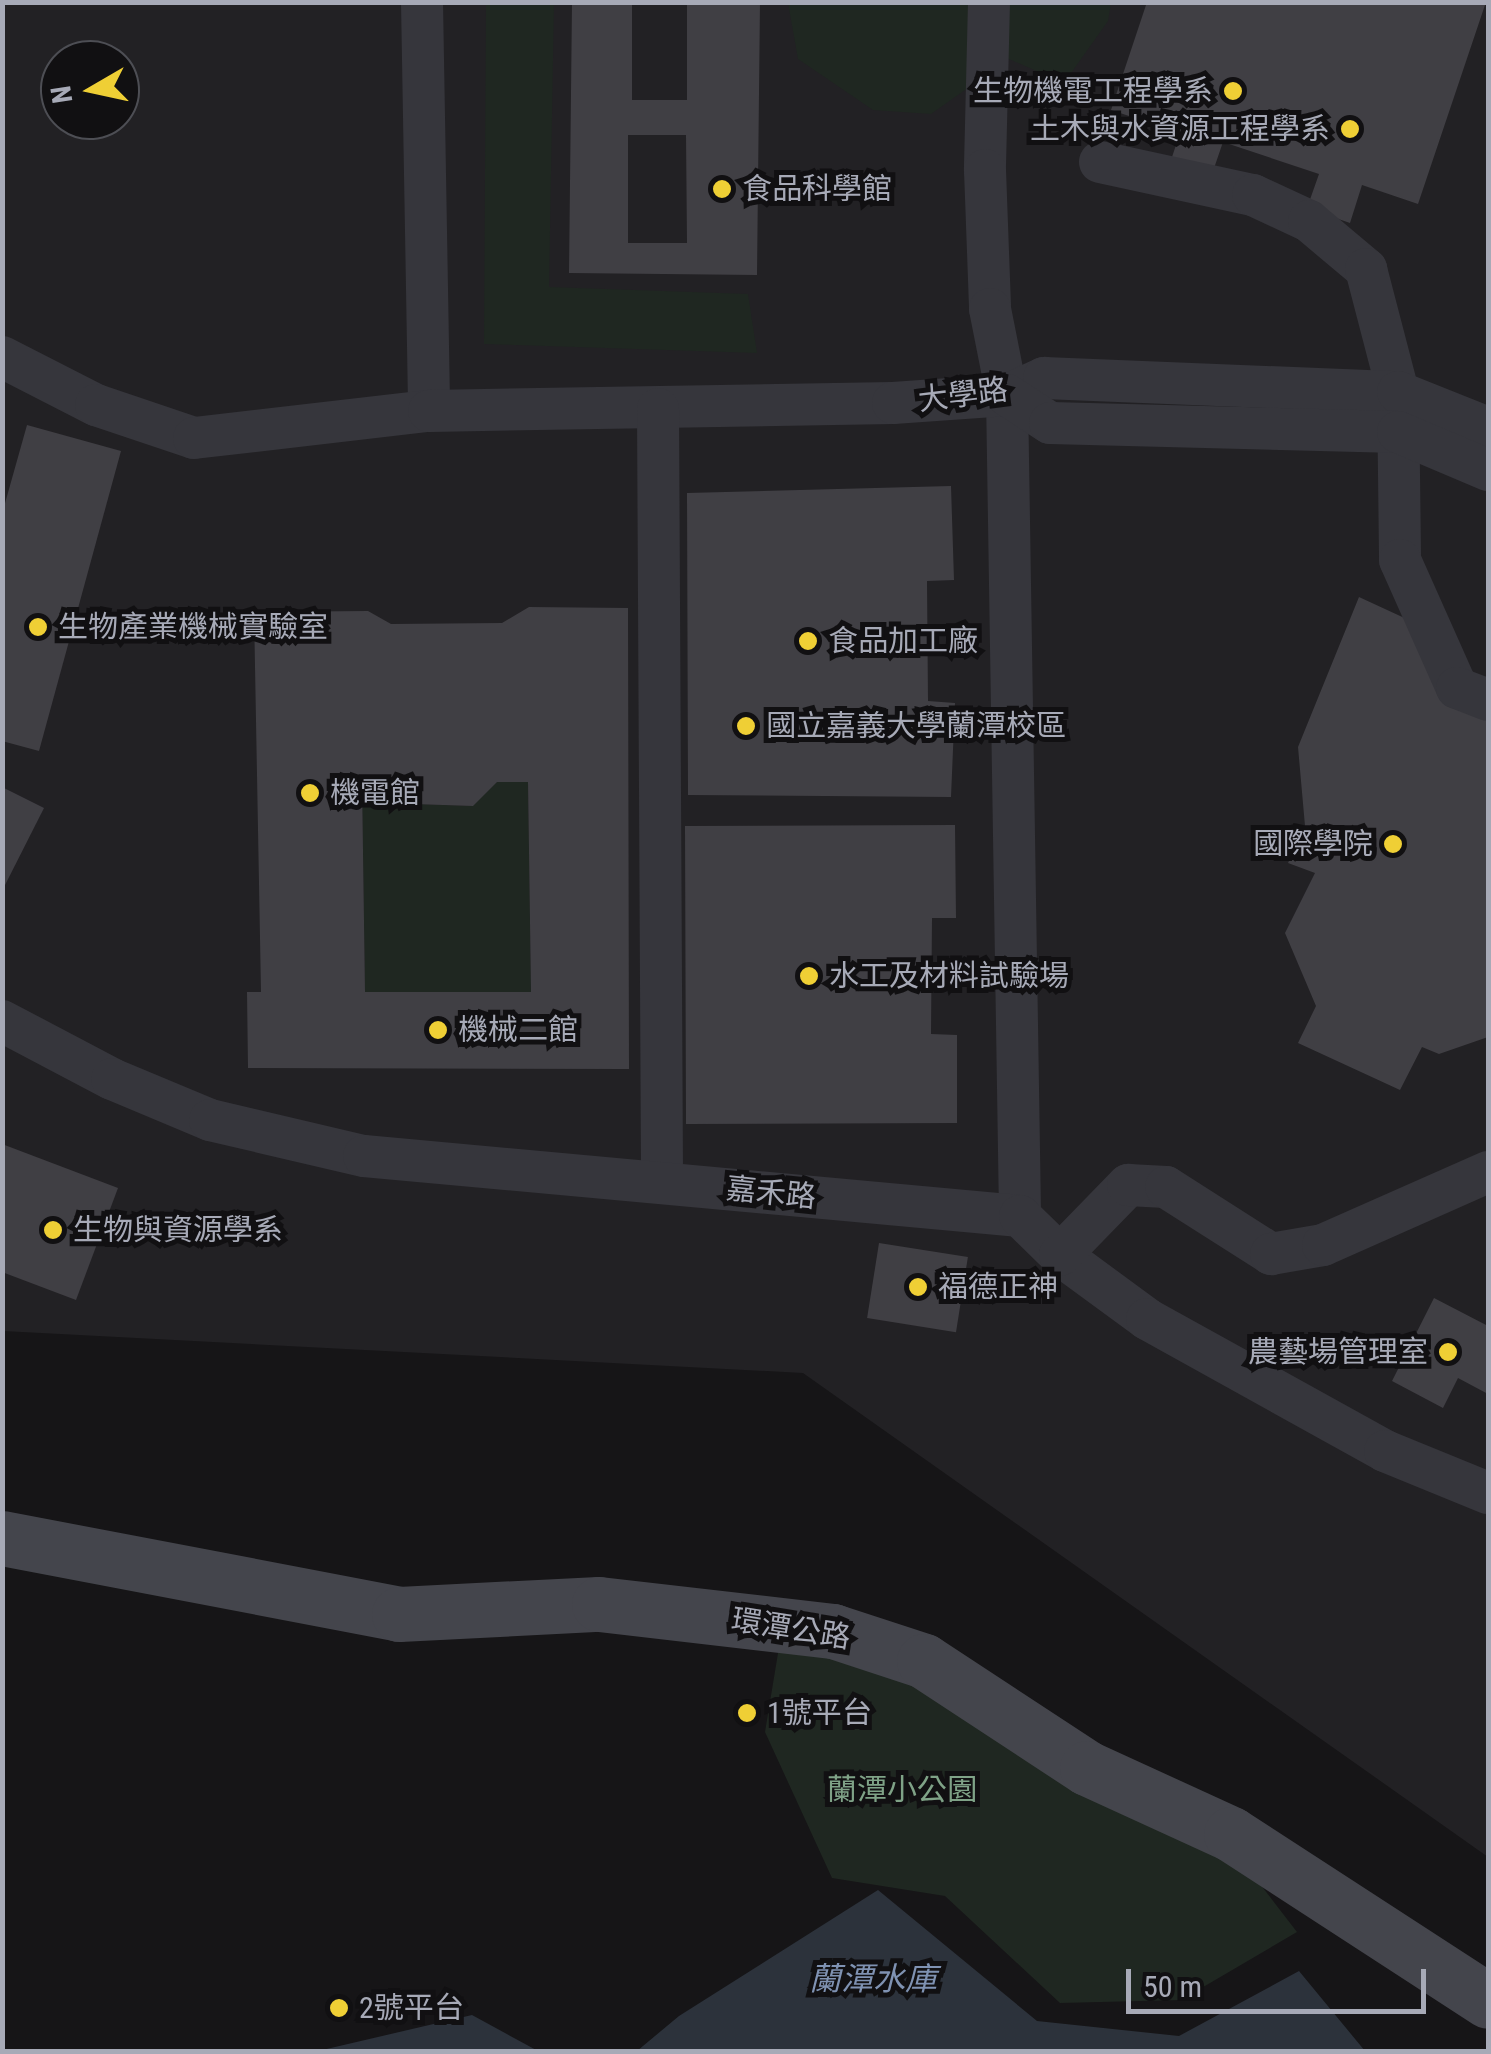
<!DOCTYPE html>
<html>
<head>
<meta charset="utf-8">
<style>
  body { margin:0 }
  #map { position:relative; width:1491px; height:2054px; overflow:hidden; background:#161517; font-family:"Roboto Condensed","Noto Sans TC",sans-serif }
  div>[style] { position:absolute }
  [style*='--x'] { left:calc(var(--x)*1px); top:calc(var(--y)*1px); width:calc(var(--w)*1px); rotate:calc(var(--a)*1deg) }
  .built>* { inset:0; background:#222124 }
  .green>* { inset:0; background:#1f2721 }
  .water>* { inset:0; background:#2c323b }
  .building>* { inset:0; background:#403f44; transform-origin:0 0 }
  .street>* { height:42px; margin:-21px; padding:0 21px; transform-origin:21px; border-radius:21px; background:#36363c }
  .secondary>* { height:55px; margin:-27.5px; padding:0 27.5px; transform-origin:27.5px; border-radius:27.5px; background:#44454c }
  .dots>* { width:28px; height:28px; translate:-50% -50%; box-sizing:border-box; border:5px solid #111012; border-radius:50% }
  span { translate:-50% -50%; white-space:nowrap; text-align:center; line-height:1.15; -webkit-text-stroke:10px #111012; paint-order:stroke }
  .poi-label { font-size:30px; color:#a7aab7 }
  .right { translate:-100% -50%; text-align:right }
  .left { translate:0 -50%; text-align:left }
  .street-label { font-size:30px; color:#a7aab7 }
  .park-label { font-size:30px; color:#7fa287 }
  .water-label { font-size:32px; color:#7f92b2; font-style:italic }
  .frame { position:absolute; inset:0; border:5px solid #a7aab7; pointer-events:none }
  .north { position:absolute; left:40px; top:40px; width:100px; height:100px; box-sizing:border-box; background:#111012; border:2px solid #4d4e54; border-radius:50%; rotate:261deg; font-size:28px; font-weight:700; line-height:40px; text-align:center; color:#a7aab7 }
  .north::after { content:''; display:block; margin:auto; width:35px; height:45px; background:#efcf35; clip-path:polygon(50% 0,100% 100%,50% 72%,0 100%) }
  .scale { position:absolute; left:1126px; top:1969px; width:300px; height:45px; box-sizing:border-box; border:5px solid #a7aab7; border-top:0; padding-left:12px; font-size:30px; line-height:35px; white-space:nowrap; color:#a7aab7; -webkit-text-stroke:8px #111012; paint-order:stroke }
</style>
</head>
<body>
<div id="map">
  <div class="built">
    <div style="clip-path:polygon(evenodd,2px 3px,1488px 3px,1488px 1857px,803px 1373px,3px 1331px,2px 3px,60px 60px,120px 60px,120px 120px,60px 120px,60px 60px)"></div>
  </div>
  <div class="green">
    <div style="clip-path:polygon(486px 3px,554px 3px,549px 287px,748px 294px,757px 353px,484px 344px)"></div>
    <div style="clip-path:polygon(788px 3px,1111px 3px,1108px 21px,1064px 83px,1009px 59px,931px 114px,873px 110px,798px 59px)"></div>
    <div style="clip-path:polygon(362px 781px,390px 781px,413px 804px,472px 806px,497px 782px,528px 782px,531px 992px,365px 992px)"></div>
    <div style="clip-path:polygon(781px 1635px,910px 1677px,1243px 1862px,1297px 1932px,1181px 2000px,1060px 2003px,945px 1896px,832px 1878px,765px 1732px)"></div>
  </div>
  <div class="water">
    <div style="clip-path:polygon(878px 1890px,1037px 2021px,1179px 2036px,1299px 1971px,1365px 2051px,637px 2051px,679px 2016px)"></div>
    <div style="clip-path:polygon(472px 2015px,538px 2051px,318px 2051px)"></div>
  </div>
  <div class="building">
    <div style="clip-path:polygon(evenodd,572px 2px,632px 2px,632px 100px,687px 100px,687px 2px,760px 2px,757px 275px,569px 273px,572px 2px,628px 135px,686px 135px,687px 243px,628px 243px,628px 135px)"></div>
    <div style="clip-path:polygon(1147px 2px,1486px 2px,1418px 204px,1362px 185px,1350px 223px,1307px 208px,1319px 174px,1223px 142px,1210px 180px,1169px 166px,1180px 133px,1111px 110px)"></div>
    <div style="clip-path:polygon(27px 425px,121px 451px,39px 751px,2px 741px,2px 514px)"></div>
    <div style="clip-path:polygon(951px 486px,954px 580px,927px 581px,928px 701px,955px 703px,951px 797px,688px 795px,687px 493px)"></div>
    <div style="clip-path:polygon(1359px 597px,1411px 621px,1451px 704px,1488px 721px,1488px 1037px,1439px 1054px,1422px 1047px,1400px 1090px,1298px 1043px,1316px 1006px,1285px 933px,1315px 873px,1288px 863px,1305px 826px,1298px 747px)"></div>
    <div style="clip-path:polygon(evenodd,529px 607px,628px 608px,629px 1069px,248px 1068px,247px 992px,261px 992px,254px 612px,368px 611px,391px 624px,502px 623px,529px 607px,362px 781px,390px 781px,413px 804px,473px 806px,497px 782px,528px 782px,531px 992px,365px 992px,362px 781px)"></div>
    <div style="clip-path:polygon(2px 787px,44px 808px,2px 891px)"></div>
    <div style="clip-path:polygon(955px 825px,956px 918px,932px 918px,931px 1034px,957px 1035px,957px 1123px,686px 1124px,685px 826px)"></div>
    <div style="clip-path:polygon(2px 1144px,118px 1188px,76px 1300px,2px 1272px)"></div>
    <div style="left:879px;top:1243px;width:90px;height:76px;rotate:9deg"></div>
    <div style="clip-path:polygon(1434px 1298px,1488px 1326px,1488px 1394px,1458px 1378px,1443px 1408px,1392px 1381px)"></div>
  </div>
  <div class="street">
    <div style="--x:422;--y:2;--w:409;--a:89"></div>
    <div style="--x:989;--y:2;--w:168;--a:91.4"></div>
    <div style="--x:985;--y:170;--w:139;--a:87.9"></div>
    <div style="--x:990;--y:309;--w:88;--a:78.8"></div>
    <div style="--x:1007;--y:395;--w:821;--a:89.09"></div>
    <div style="--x:1100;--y:162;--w:157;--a:12.2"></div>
    <div style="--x:1253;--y:195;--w:62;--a:24.9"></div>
    <div style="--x:1309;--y:221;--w:75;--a:40.1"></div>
    <div style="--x:1366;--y:269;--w:127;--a:75.4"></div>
    <div style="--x:1398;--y:392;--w:168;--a:89.3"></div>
    <div style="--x:1400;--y:560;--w:140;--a:66"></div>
    <div style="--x:1457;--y:688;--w:33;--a:21"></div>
    <div style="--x:2;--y:357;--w:106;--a:27.1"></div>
    <div style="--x:96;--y:405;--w:103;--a:18.6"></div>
    <div style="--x:194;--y:438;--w:237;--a:-6.6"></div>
    <div style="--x:429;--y:411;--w:464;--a:-1"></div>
    <div style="--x:893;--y:403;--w:114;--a:-4"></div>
    <div style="--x:1007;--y:395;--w:41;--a:-24.7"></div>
    <div style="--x:1044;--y:378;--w:354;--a:2.3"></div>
    <div style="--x:1398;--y:392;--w:97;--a:21.8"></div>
    <div style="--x:1007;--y:395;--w:51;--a:33.1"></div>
    <div style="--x:1050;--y:423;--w:348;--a:1.5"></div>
    <div style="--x:1398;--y:432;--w:98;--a:22.9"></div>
    <div style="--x:658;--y:409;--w:771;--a:89.7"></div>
    <div style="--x:2;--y:1021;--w:124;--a:27.8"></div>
    <div style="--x:112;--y:1079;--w:106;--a:22.7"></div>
    <div style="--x:210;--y:1120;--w:158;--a:13.2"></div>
    <div style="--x:364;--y:1156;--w:659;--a:5.23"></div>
    <div style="--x:1020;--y:1216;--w:56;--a:44.3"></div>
    <div style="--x:1060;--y:1255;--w:108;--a:36.3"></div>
    <div style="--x:1147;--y:1319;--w:272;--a:29"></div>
    <div style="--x:1385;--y:1451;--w:111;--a:22.2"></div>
    <div style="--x:1060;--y:1255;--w:98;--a:-45.8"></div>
    <div style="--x:1128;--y:1185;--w:38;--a:3"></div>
    <div style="--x:1166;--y:1187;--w:125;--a:32.5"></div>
    <div style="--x:1271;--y:1254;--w:53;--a:-9.8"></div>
    <div style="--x:1323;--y:1245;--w:180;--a:-23.9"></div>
  </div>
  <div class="secondary">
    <div style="--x:2;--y:1538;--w:404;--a:10.8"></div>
    <div style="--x:399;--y:1614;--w:200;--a:-2.9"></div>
    <div style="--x:599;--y:1604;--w:236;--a:6.6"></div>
    <div style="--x:833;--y:1631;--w:96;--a:18.2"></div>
    <div style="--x:924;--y:1661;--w:195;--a:33.3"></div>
    <div style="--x:1087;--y:1768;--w:158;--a:24.6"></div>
    <div style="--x:1231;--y:1834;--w:306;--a:33"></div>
  </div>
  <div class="dots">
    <div style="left:1233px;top:91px;background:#efcf35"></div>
    <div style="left:1350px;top:129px;background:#efcf35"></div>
    <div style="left:722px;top:189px;background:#efcf35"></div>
    <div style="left:38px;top:627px;background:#efcf35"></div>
    <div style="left:808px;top:641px;background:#efcf35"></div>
    <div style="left:746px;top:726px;background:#efcf35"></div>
    <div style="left:310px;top:793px;background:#efcf35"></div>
    <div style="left:1393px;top:844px;background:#efcf35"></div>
    <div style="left:809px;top:976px;background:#efcf35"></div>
    <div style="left:438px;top:1030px;background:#efcf35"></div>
    <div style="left:53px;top:1230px;background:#efcf35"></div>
    <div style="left:918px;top:1287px;background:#efcf35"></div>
    <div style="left:1448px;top:1352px;background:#efcf35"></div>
    <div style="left:747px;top:1713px;background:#efcf35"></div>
    <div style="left:339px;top:2008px;background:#efcf35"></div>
  </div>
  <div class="poi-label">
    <span class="right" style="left:1213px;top:91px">生物機電工程學系</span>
    <span class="right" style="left:1330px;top:129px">土木與水資源工程學系</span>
    <span class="left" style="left:742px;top:189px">食品科學館</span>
    <span class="left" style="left:58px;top:627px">生物產業機械實驗室</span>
    <span class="left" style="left:828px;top:641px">食品加工廠</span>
    <span class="left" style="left:766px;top:726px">國立嘉義大學蘭潭校區</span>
    <span class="left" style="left:330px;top:793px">機電館</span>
    <span class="right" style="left:1373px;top:844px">國際學院</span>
    <span class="left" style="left:829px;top:976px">水工及材料試驗場</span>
    <span class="left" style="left:458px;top:1030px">機械二館</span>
    <span class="left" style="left:73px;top:1230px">生物與資源學系</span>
    <span class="left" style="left:938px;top:1287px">福德正神</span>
    <span class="right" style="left:1428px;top:1352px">農藝場管理室</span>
    <span class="left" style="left:767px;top:1713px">1號平台</span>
    <span class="left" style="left:359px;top:2008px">2號平台</span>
  </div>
  <div class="street-label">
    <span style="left:963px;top:395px;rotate:-7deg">大學路</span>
    <span style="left:771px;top:1193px;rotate:6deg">嘉禾路</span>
    <span style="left:791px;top:1629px;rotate:9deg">環潭公路</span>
  </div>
  <div class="park-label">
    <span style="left:902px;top:1790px">蘭潭小公園</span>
  </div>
  <div class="water-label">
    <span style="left:873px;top:1979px">蘭潭水庫</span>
  </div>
  <div class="frame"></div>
  <div class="north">N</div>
  <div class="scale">50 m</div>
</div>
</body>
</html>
